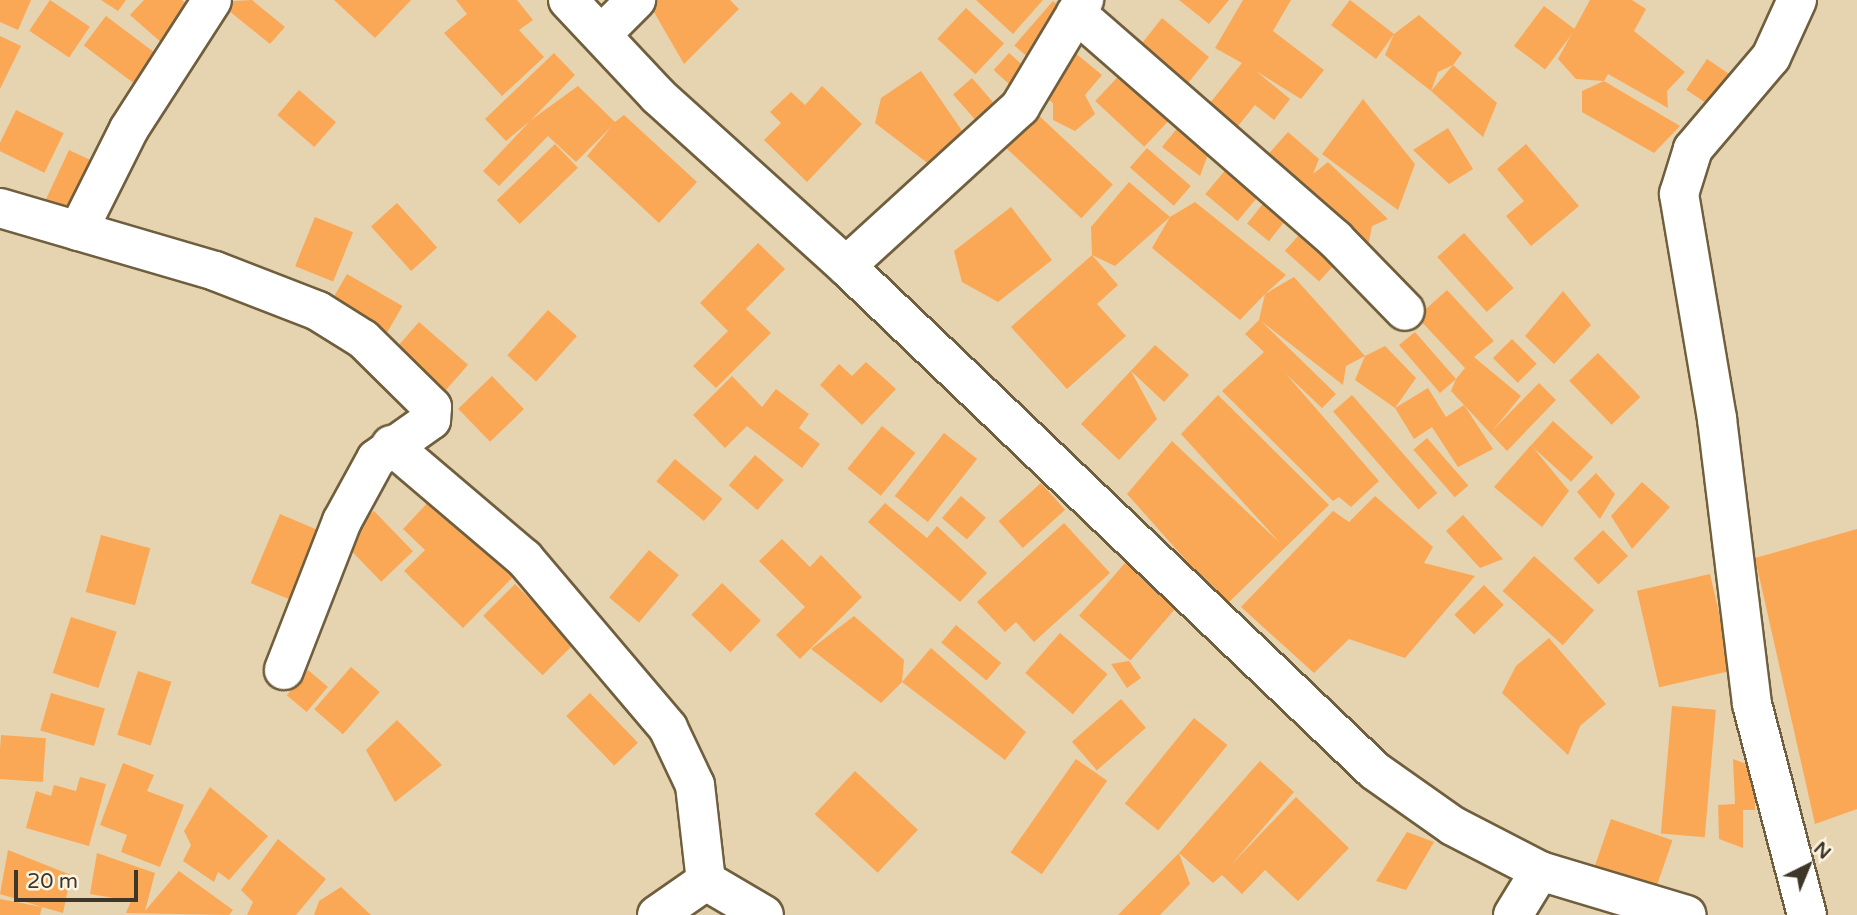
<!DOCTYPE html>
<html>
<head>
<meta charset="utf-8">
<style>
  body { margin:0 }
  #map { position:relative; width:1857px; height:915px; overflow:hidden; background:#e6d3af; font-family:"Varela Round",sans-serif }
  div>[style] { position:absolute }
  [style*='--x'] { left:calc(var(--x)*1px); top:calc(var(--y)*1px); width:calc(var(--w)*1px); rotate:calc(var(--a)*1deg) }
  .building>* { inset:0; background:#fba856; transform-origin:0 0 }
  .roads { filter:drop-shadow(2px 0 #705f3e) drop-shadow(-2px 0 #705f3e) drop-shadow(0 2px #705f3e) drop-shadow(0 -2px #705f3e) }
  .street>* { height:38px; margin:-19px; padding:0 19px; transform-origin:19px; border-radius:19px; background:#fff }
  span { translate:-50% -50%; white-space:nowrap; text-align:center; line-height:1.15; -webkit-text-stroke:5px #fff5e3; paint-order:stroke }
  .north { position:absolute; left:1773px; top:831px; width:70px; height:70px; -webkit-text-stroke:5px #fff5e3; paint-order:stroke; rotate:43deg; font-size:19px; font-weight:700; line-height:28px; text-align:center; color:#3e3628 }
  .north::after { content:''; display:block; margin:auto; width:24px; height:32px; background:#3e3628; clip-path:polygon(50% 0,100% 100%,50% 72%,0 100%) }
  .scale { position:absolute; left:14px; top:870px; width:124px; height:32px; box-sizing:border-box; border:4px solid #3e3628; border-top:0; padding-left:9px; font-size:21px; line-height:24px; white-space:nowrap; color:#3e3628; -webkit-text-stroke:5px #fff5e3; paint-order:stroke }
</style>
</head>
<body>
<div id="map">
  <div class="building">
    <div style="clip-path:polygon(0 0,31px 0,18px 30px,0 22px)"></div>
    <div style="left:50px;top:0;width:48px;height:37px;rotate:34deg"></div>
    <div style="clip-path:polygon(101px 0,126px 0,118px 11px)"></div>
    <div style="clip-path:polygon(144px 0,182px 0,193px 10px,163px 44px,130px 15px)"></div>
    <div style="clip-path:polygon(252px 0,285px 27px,270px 44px,218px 2px)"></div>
    <div style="clip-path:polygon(334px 0,411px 0,375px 38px)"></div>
    <div style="clip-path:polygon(456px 0,517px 0,533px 20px,519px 30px,544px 57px,502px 96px,444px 33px,467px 14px)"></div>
    <div style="clip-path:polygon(658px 0,730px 0,739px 9px,684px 64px,651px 7px)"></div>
    <div style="clip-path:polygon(976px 0,1043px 0,1013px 34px)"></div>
    <div style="clip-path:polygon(1179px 0,1229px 0,1209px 24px)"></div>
    <div style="clip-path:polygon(1243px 0,1291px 0,1273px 31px,1324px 70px,1301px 99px,1256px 71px,1290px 99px,1274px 120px,1255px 105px,1230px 136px,1202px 113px,1242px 63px,1215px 48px)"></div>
    <div style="clip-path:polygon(1350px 0,1394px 34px,1419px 15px,1462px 53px,1453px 65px,1497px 103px,1483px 137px,1431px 91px,1453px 65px,1438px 72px,1431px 91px,1385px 55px,1394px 34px,1376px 59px,1331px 25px)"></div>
    <div style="clip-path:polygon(1590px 0,1632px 0,1646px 9px,1634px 31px,1685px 72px,1667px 91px,1668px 108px,1608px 74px,1604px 81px,1576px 79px,1558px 59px)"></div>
    <div style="left:1053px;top:1px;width:23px;height:59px;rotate:41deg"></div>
    <div style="left:1544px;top:6px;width:39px;height:50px;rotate:37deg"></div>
    <div style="left:966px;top:8px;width:52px;height:42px;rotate:43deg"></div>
    <div style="left:106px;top:16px;width:71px;height:37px;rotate:37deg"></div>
    <div style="clip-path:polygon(1162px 18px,1209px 57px,1180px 93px,1118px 43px,1129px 31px,1143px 42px)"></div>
    <div style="clip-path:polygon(0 36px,21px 46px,0 89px)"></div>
    <div style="clip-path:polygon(1074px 52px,1102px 75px,1085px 95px,1095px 114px,1075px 131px,1053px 120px,1053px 103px,1040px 93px)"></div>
    <div style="clip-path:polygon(554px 53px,575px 75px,531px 120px,578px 86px,615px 122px,624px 115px,697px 182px,659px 223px,587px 156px,612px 126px,576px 162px,548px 136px,499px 186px,483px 171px,530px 121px,506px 141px,485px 119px)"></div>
    <div style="left:1009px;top:53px;width:30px;height:23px;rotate:42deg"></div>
    <div style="left:1707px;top:59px;width:30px;height:37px;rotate:34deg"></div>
    <div style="left:1128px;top:66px;width:67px;height:48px;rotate:43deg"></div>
    <div style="clip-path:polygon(921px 71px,967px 138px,934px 168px,875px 123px,881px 98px)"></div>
    <div style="left:972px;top:78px;width:41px;height:25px;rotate:49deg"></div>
    <div style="clip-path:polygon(1604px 81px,1680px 126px,1654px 153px,1582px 112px,1582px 91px)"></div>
    <div style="clip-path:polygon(822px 86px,862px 124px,807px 182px,764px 140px,781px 123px,770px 112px,791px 92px,805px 105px)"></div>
    <div style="left:299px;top:90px;width:49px;height:33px;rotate:41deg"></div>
    <div style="clip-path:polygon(1363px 99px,1415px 164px,1398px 210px,1322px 154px)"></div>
    <div style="left:16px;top:110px;width:53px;height:44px;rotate:26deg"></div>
    <div style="left:1036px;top:113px;width:105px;height:46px;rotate:43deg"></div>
    <div style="clip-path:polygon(1183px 121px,1221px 151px,1207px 157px,1200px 176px,1162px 147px)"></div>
    <div style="clip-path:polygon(1448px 128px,1473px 169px,1449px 184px,1413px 150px)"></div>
    <div style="clip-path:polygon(1288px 132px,1319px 159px,1313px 174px,1328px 162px,1388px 219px,1372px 226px,1368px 246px,1263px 160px)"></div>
    <div style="left:555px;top:144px;width:33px;height:81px;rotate:46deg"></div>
    <div style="clip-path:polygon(1526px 144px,1579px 206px,1531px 246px,1506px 216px,1524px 201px,1497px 169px)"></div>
    <div style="left:1147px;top:148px;width:58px;height:26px;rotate:41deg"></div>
    <div style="left:69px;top:150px;width:35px;height:58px;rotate:25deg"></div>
    <div style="left:1233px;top:161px;width:42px;height:43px;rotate:40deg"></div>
    <div style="clip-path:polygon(1129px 182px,1170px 217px,1115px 266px,1092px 255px,1091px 227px)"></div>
    <div style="left:1271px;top:194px;width:28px;height:38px;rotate:39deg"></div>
    <div style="clip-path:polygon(1195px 202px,1286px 275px,1265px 294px,1294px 277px,1365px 356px,1346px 366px,1343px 385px,1261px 321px,1336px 394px,1322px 408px,1286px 374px,1379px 481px,1351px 507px,1339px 497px,1333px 501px,1222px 391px,1264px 352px,1245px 334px,1259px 320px,1265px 294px,1240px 320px,1152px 248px,1170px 217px)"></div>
    <div style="left:397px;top:203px;width:60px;height:35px;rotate:48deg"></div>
    <div style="clip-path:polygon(1011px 207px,1052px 260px,998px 302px,962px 282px,954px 251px)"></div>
    <div style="left:315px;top:217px;width:41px;height:53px;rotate:22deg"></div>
    <div style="left:1309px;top:224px;width:46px;height:36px;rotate:42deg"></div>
    <div style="left:1464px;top:233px;width:74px;height:36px;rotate:48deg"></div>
    <div style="clip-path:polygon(758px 243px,785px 269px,746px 309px,771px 333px,716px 388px,693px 366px,728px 331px,700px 303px)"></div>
    <div style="clip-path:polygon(1092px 255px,1118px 285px,1097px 304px,1126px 336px,1067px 389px,1011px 327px)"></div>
    <div style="left:347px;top:274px;width:64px;height:37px;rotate:30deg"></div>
    <div style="clip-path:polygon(1447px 290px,1494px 341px,1474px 357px,1521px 396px,1492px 431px,1539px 383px,1556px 400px,1507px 451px,1451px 391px,1456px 379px,1440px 393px,1399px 345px,1415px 332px,1456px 379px,1465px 368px,1417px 317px)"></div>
    <div style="clip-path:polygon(1563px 291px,1591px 325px,1554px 364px,1525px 336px)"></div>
    <div style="left:548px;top:310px;width:39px;height:61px;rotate:42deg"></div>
    <div style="left:419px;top:322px;width:65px;height:40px;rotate:41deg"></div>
    <div style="left:1512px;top:339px;width:35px;height:27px;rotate:45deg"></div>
    <div style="clip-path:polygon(1155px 345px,1189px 375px,1164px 402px,1131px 371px,1157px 419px,1119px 460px,1081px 424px)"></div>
    <div style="clip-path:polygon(1385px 346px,1416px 378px,1395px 408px,1428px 388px,1446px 417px,1464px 405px,1493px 449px,1458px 467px,1432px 427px,1414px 439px,1395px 408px,1355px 380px,1365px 356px)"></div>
    <div style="left:1598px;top:353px;width:61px;height:40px;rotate:46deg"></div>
    <div style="clip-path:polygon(866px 362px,896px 389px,862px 425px,820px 385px,839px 364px,852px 376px)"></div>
    <div style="left:492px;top:376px;width:46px;height:47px;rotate:46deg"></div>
    <div style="clip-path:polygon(732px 376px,762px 407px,776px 389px,809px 414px,799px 428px,820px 444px,802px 468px,747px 426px,725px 448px,693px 415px)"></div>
    <div style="clip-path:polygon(1218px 395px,1329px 505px,1226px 605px,1127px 494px,1172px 441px,1281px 544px,1181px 434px)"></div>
    <div style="left:1352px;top:395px;width:130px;height:25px;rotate:49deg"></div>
    <div style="left:1553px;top:421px;width:54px;height:33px;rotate:42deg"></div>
    <div style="left:882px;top:426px;width:43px;height:55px;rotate:39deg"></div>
    <div style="left:944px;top:433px;width:42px;height:80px;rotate:38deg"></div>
    <div style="left:1427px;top:438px;width:63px;height:18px;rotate:49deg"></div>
    <div style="clip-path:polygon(1531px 445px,1569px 491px,1542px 527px,1494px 487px)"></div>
    <div style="left:755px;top:455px;width:38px;height:40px;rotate:41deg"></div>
    <div style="left:675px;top:459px;width:62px;height:29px;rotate:40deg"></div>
    <div style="clip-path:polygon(1596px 473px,1615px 494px,1600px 519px,1577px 492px)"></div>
    <div style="clip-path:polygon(1642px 482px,1670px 507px,1632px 549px,1611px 516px)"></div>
    <div style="left:1041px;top:483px;width:36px;height:57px;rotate:48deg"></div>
    <div style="left:961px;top:496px;width:33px;height:29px;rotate:41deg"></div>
    <div style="clip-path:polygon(1375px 496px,1433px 547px,1424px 563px,1475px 576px,1405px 658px,1349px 639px,1314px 673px,1241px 607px,1333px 511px,1349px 522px)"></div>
    <div style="clip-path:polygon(433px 497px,514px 576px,463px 628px,404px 571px,425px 550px,403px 529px)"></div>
    <div style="clip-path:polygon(885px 503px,927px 538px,937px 526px,987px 573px,960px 602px,868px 522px)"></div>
    <div style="left:374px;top:511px;width:56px;height:44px;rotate:46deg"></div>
    <div style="left:280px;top:514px;width:48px;height:75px;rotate:23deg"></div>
    <div style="clip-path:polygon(1463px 515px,1503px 559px,1480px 568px,1446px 531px)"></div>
    <div style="clip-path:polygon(1064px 523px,1110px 573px,1034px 642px,1016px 622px,1005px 632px,977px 602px)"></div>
    <div style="clip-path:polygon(1857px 529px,1857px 809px,1815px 824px,1755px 558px)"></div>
    <div style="left:1603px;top:530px;width:36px;height:41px;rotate:46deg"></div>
    <div style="left:101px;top:535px;width:51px;height:59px;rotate:15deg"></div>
    <div style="clip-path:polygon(782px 539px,810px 567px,821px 555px,862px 597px,800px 659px,776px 635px,805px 607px,759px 561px)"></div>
    <div style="left:649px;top:550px;width:39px;height:62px;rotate:40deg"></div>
    <div style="left:1534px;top:556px;width:81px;height:47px;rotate:42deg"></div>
    <div style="left:1125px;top:563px;width:68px;height:70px;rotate:41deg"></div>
    <div style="left:1710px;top:574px;width:99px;height:75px;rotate:77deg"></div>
    <div style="left:722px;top:583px;width:54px;height:44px;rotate:44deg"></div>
    <div style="left:515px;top:584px;width:84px;height:45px;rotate:45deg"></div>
    <div style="left:1484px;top:585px;width:28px;height:42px;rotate:45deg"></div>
    <div style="clip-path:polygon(854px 616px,904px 660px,902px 682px,881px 703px,811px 649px)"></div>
    <div style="left:71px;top:617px;width:48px;height:59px;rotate:18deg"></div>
    <div style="left:956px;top:625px;width:59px;height:23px;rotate:40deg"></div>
    <div style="left:1060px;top:633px;width:63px;height:53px;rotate:41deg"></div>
    <div style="clip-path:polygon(1549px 638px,1606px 704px,1580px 726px,1568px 755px,1502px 693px,1516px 666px)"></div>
    <div style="clip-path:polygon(931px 648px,1026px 732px,1005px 760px,902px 682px)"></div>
    <div style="clip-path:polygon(1129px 661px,1141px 678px,1127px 688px,1111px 664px)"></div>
    <div style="left:351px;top:667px;width:38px;height:56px;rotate:41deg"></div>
    <div style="left:308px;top:670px;width:26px;height:33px;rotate:40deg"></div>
    <div style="left:138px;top:671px;width:35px;height:67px;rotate:18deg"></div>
    <div style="left:51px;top:693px;width:56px;height:39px;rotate:16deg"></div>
    <div style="left:590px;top:693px;width:69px;height:33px;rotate:46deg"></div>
    <div style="left:1121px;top:699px;width:38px;height:65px;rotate:49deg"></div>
    <div style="left:1672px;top:706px;width:44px;height:128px;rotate:5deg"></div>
    <div style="left:1194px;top:718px;width:43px;height:110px;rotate:39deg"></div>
    <div style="clip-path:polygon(397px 720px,442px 765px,395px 802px,366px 750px)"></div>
    <div style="left:1px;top:735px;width:45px;height:44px;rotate:4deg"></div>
    <div style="left:1076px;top:759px;width:38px;height:114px;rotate:35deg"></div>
    <div style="clip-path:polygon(1733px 759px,1754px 767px,1755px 810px,1743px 810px,1743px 848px,1719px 839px,1718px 805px,1735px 804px)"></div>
    <div style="clip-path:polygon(1260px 761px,1294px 792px,1231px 865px,1296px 797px,1349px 848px,1298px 901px,1265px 870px,1242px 894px,1222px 875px,1213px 883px,1179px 853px)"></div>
    <div style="clip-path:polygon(123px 763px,154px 775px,147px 791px,184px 805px,160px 867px,121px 852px,127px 835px,100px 825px)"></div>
    <div style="left:855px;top:771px;width:86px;height:59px;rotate:43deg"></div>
    <div style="clip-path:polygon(80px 777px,106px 784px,89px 846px,26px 828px,36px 791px,51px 796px,54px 785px,76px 791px)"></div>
    <div style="clip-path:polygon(210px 787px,268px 836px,229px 880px,218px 872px,214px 882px,183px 861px,191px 845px,184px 831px)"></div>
    <div style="left:1611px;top:819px;width:65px;height:51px;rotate:19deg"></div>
    <div style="clip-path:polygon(1407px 832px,1434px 842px,1406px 890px,1376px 881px)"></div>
    <div style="clip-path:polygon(278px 839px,326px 879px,296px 915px,247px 915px,253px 902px,241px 890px)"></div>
    <div style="clip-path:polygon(8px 850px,71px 875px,63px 913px,42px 907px,40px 915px,0 915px,0 899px,42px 907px,0 894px)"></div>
    <div style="clip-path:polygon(97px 853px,155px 873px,145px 911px,179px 871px,233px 910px,229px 915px,126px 913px,131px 901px,90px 894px)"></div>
    <div style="clip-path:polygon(1179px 853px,1190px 884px,1160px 915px,1118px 915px)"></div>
    <div style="clip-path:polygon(341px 887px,371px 915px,314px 915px,319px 901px)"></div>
  </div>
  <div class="roads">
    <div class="street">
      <div style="--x:568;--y:0;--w:132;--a:46.8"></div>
      <div style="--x:658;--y:96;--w:253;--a:42.1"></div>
      <div style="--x:846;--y:266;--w:731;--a:43.67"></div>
      <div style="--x:1375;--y:771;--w:95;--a:35.2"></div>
      <div style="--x:1453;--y:826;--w:98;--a:27.3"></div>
      <div style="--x:1540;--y:871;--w:153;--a:16.7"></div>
      <div style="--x:1797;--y:0;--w:63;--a:114.5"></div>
      <div style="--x:1771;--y:57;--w:121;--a:130.3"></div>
      <div style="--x:1693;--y:149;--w:47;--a:107.3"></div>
      <div style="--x:1679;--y:194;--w:228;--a:80.4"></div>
      <div style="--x:1717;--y:419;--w:287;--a:83"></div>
      <div style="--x:1752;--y:704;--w:218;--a:75.4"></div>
      <div style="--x:1076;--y:13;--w:344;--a:41.1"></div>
      <div style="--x:1335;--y:239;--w:100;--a:45.8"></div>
      <div style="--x:603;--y:33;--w:47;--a:-45"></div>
      <div style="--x:0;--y:208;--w:224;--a:16.3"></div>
      <div style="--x:215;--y:271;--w:110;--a:21.2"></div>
      <div style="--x:318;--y:311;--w:53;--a:31.9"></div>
      <div style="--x:363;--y:339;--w:97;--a:44.6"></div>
      <div style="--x:432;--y:407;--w:13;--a:94"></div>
      <div style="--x:431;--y:420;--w:67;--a:144.7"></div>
      <div style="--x:376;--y:459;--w:71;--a:118.7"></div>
      <div style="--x:342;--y:521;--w:160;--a:111.3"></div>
      <div style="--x:78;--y:231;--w:114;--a:-63.4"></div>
      <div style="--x:129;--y:129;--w:153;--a:-57.2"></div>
      <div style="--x:846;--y:266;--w:236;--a:-42.4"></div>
      <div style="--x:1020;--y:107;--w:125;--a:-59.1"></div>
      <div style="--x:391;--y:445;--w:175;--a:40.4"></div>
      <div style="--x:524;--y:558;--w:223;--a:49.7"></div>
      <div style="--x:668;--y:728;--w:63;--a:64.7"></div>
      <div style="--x:695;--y:785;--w:97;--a:83.5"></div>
      <div style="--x:657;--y:915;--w:60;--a:-34.8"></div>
      <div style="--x:706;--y:881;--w:67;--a:30.4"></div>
      <div style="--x:1513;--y:915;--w:52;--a:-58.5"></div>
    </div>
  </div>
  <div class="north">N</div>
  <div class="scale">20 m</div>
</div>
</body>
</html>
